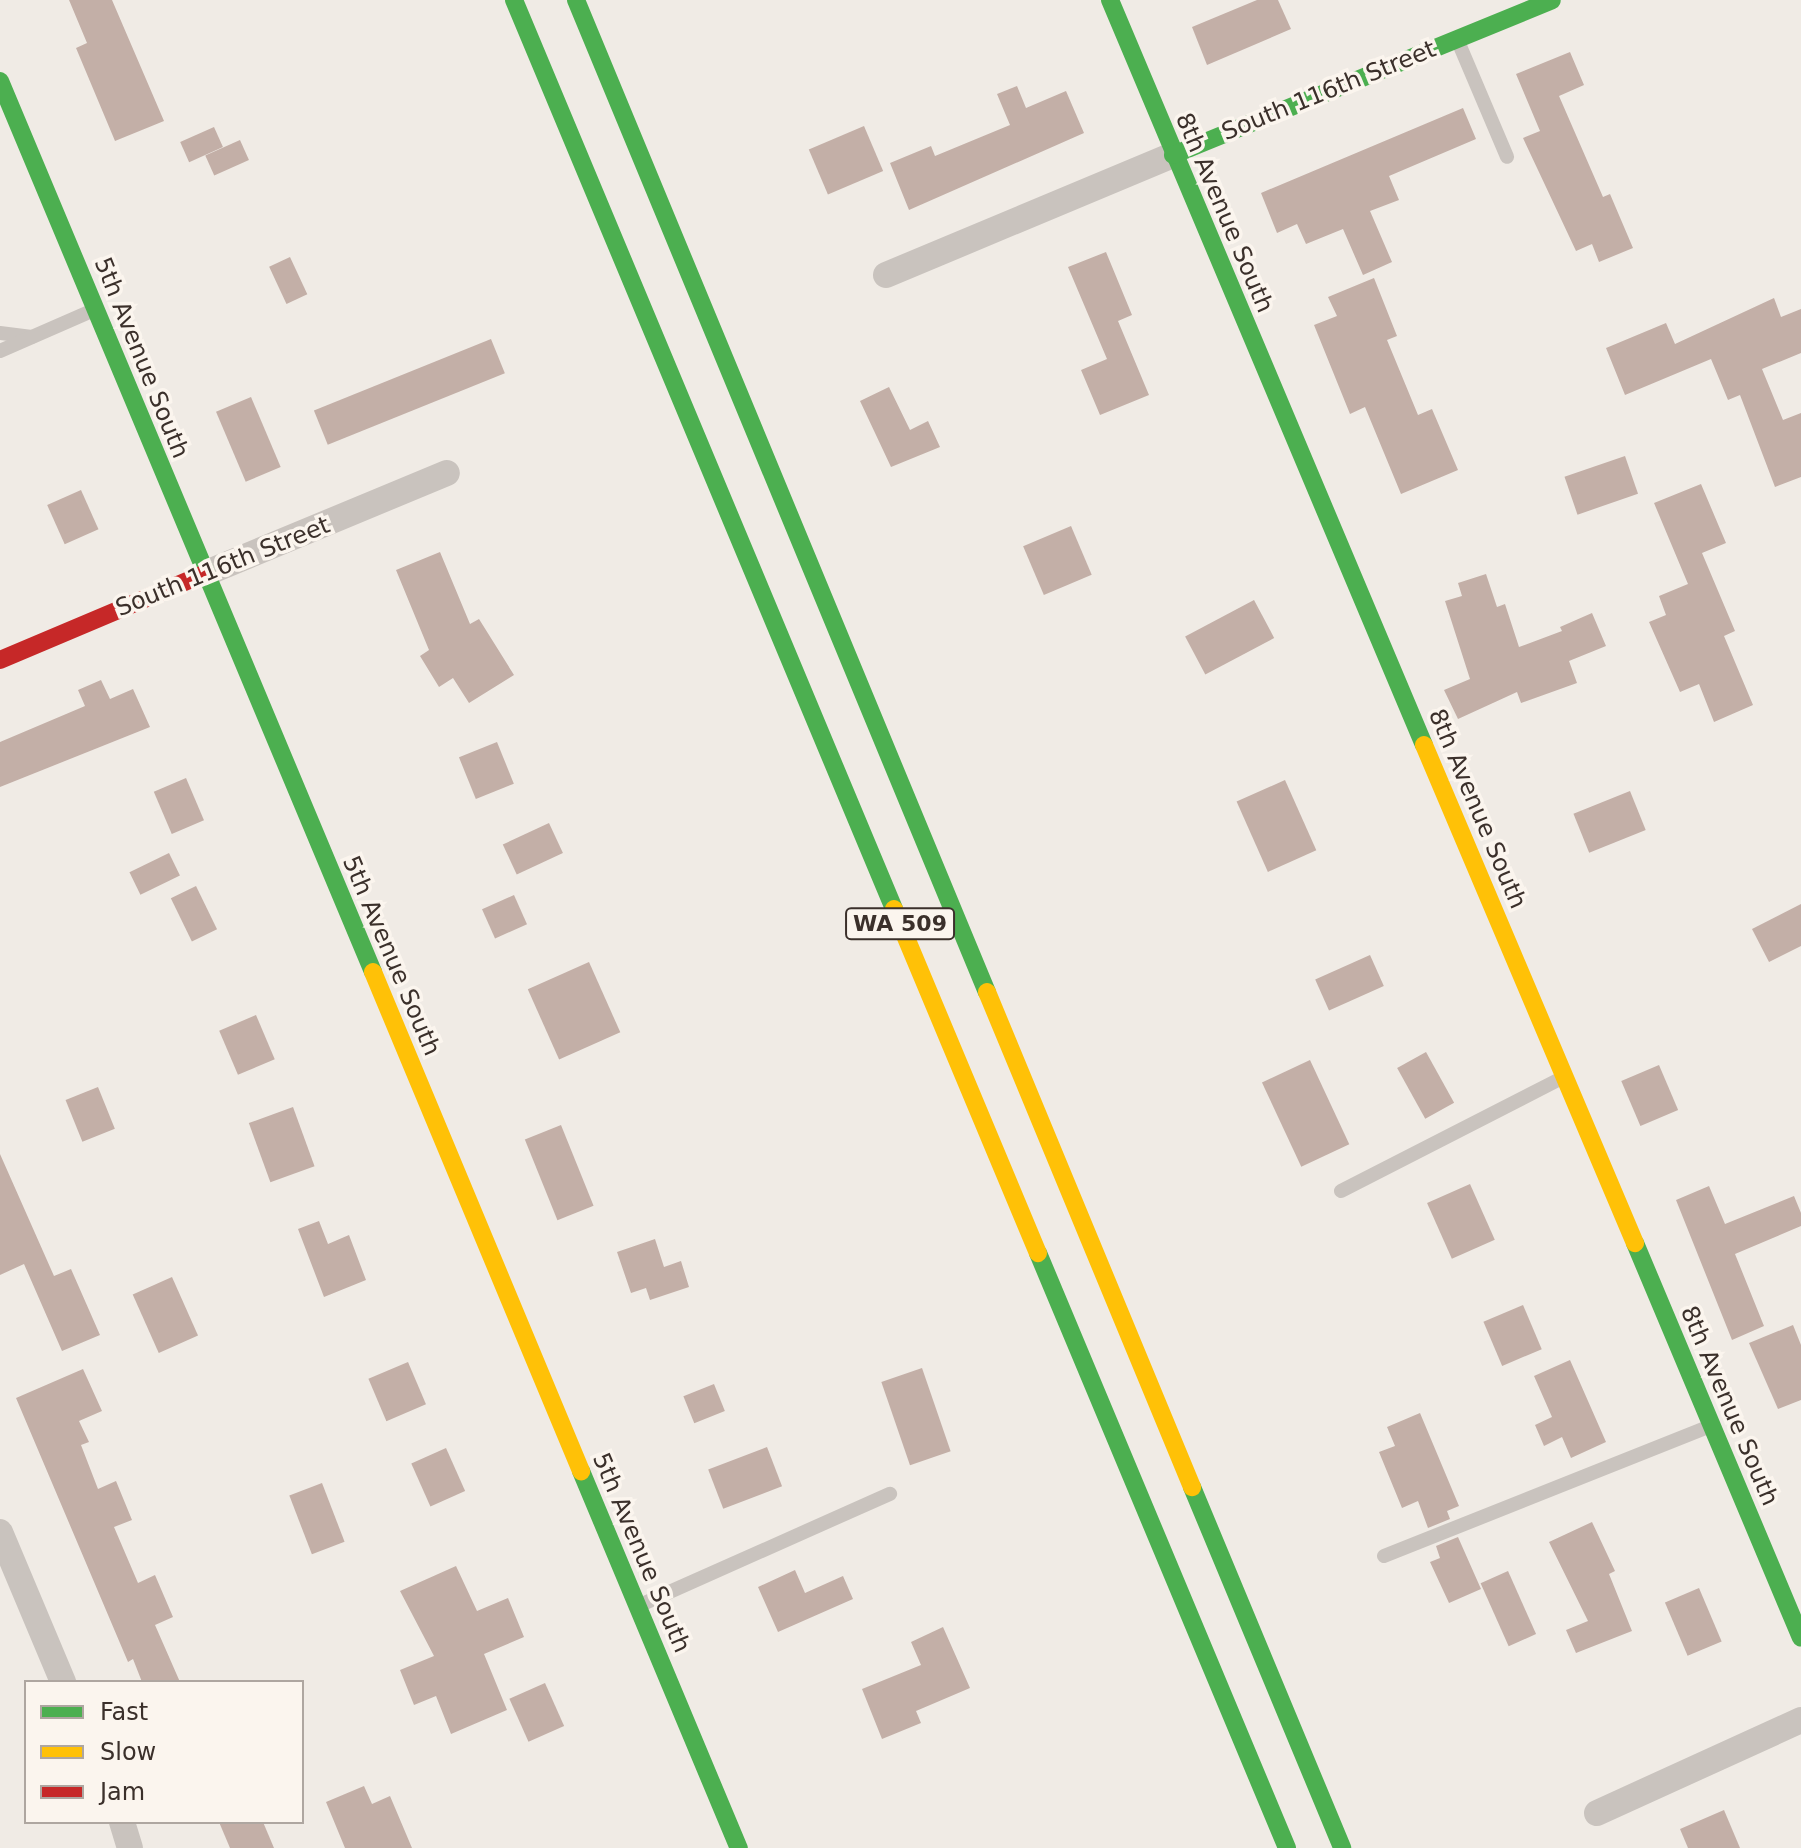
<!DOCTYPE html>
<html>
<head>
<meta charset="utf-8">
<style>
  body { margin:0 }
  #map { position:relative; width:1801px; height:1848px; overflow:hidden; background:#f0ebe5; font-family:"DejaVu Sans",sans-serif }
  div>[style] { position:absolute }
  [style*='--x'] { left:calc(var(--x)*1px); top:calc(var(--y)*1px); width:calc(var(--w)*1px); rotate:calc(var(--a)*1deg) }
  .building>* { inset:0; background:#c3afa7; transform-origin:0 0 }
  .lane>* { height:14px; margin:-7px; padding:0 7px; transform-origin:7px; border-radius:7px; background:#c9c3be }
  .street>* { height:26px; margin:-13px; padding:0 13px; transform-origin:13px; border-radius:13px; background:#c9c3be }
  .fast>* { height:18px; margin:-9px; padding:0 9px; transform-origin:9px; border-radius:9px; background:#4caf50 }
  .slow>* { height:18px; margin:-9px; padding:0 9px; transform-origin:9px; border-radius:9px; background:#ffc107 }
  .jam>* { height:18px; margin:-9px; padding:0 9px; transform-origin:9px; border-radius:9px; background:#c62828 }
  span { translate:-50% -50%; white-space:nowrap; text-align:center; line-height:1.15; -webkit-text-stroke:7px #fbf5ee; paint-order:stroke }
  .shield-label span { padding:2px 6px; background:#fbf5ee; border:2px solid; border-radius:6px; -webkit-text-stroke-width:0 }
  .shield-label { font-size:22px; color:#3b302b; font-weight:700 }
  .street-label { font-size:24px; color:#3b302b }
  .legend { position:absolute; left:24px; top:1680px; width:280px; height:144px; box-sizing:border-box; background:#fbf5ee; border:2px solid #aea6a0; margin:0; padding:10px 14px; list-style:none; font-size:24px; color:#3b302b }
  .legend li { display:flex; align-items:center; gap:16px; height:40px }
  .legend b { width:40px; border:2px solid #aea6a0 }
</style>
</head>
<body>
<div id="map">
  <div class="building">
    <div style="clip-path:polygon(69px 0,112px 0,164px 121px,115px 141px,76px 48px,87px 43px)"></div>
    <div style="clip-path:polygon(1257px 0,1278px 0,1291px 29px,1207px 65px,1192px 27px)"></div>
    <div style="clip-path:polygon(1570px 52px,1584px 85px,1559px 96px,1603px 197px,1610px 194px,1633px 248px,1599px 262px,1592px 244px,1576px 251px,1523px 138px,1540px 131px,1516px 74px)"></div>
    <div style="clip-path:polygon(1017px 86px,1026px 108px,1066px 91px,1084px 133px,909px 210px,890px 163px,931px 146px,935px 156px,1010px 125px,997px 94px)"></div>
    <div style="clip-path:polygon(1463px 108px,1476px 139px,1389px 176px,1399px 200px,1370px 211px,1392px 262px,1363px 275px,1343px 229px,1306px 244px,1297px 224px,1277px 233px,1261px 193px)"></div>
    <div style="left:864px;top:126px;width:49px;height:60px;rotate:67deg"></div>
    <div style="left:214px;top:127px;width:22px;height:37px;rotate:66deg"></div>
    <div style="left:240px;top:140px;width:22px;height:38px;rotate:66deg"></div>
    <div style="clip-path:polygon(1106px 252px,1132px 315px,1118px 321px,1149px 395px,1100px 415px,1081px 370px,1107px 359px,1068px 267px)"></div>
    <div style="left:290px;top:257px;width:41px;height:23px;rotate:65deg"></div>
    <div style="clip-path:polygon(1374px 278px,1397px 336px,1387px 340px,1418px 415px,1432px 409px,1458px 470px,1401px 494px,1365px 407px,1350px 414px,1314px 325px,1337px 316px,1328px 297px)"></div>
    <div style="clip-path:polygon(1774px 298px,1781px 317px,1801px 309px,1801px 353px,1762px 369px,1783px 420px,1801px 413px,1801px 477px,1775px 487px,1740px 395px,1728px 400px,1711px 359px,1625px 395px,1606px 348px,1666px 323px,1675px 344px)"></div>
    <div style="left:491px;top:339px;width:37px;height:191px;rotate:68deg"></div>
    <div style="clip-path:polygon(889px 387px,910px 430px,928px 421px,940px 447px,891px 467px,860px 401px)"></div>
    <div style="left:251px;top:397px;width:76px;height:38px;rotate:67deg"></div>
    <div style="left:1625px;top:456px;width:40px;height:64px;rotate:71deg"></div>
    <div style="clip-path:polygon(1701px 484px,1726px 543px,1702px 553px,1735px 631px,1724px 636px,1753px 705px,1714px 722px,1699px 684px,1680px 692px,1649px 622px,1666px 615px,1659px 596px,1688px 584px,1654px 503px)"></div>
    <div style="left:81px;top:490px;width:43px;height:37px;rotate:66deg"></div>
    <div style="left:1071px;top:526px;width:53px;height:52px;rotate:67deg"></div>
    <div style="clip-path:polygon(440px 552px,470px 624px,479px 619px,514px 675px,469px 703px,453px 678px,439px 687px,420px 656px,429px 650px,396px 570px)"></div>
    <div style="clip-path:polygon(1486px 574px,1497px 607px,1505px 604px,1519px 647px,1562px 631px,1560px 627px,1592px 613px,1606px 646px,1569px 661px,1577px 683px,1521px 703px,1517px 692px,1458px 719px,1444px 690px,1470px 679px,1445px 601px,1462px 596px,1458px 583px)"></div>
    <div style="left:1254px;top:600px;width:43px;height:78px;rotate:62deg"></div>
    <div style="clip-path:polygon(101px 680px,110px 699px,133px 689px,150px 727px,0 787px,0 742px,85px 706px,78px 690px)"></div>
    <div style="left:497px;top:742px;width:45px;height:41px;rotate:68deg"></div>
    <div style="left:186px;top:778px;width:46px;height:35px;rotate:67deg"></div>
    <div style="left:1285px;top:780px;width:77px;height:53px;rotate:66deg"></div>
    <div style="left:1630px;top:791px;width:42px;height:61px;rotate:68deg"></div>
    <div style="left:549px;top:823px;width:33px;height:51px;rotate:65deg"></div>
    <div style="left:169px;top:853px;width:25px;height:44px;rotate:64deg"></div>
    <div style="left:196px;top:886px;width:48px;height:28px;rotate:64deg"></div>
    <div style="left:514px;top:895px;width:32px;height:35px;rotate:66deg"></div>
    <div style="clip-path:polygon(1801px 904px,1801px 946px,1769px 962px,1752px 929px)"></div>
    <div style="left:1370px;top:955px;width:34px;height:60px;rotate:66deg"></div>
    <div style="left:589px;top:962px;width:77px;height:67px;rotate:66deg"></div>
    <div style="left:256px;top:1015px;width:48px;height:40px;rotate:67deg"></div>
    <div style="left:1426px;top:1052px;width:58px;height:33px;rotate:61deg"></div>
    <div style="left:1310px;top:1060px;width:93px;height:53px;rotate:65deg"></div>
    <div style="left:1659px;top:1065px;width:49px;height:41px;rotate:67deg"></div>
    <div style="left:98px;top:1087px;width:45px;height:35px;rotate:68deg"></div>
    <div style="left:293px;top:1107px;width:63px;height:47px;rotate:70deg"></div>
    <div style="left:561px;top:1125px;width:87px;height:39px;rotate:68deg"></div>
    <div style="clip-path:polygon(0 1154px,54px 1276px,71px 1269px,100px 1335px,62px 1351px,24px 1264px,0 1275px)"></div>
    <div style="left:1470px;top:1184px;width:61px;height:47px;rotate:66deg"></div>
    <div style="clip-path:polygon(1709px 1186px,1725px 1224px,1794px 1196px,1801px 1213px,1801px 1226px,1735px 1254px,1764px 1326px,1732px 1340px,1676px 1200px)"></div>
    <div style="clip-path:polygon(319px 1221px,328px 1244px,349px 1235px,366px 1280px,324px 1297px,298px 1229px)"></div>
    <div style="clip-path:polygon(655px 1239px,664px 1267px,681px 1261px,689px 1287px,650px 1300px,646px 1288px,631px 1293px,617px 1252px)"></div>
    <div style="left:172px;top:1277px;width:64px;height:43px;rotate:66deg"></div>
    <div style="left:1523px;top:1305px;width:48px;height:43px;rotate:67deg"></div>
    <div style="clip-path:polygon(1793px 1325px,1801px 1345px,1801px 1400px,1778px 1409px,1749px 1343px)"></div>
    <div style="clip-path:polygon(1570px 1360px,1606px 1442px,1571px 1458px,1562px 1437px,1544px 1446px,1535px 1425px,1552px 1417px,1534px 1376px)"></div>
    <div style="left:408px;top:1362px;width:46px;height:43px;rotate:67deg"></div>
    <div style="left:922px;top:1368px;width:88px;height:43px;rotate:71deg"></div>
    <div style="clip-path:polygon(83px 1369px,102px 1411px,79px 1421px,89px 1442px,81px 1445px,98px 1489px,116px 1481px,132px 1520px,114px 1527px,138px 1583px,155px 1575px,173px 1617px,155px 1625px,180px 1682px,142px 1682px,133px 1659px,128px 1662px,16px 1398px)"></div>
    <div style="left:714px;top:1384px;width:29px;height:33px;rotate:68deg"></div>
    <div style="clip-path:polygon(1420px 1413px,1459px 1506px,1447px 1511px,1450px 1519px,1428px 1528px,1418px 1501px,1402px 1508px,1379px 1452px,1395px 1446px,1387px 1427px)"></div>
    <div style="left:767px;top:1447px;width:42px;height:63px;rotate:69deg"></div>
    <div style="left:446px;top:1448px;width:47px;height:38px;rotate:66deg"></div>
    <div style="left:322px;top:1483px;width:63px;height:35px;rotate:69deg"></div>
    <div style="clip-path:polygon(1592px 1522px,1615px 1571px,1609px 1574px,1632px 1631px,1576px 1653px,1566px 1630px,1588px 1621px,1549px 1542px)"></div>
    <div style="clip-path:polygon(1458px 1537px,1481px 1589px,1449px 1603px,1430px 1562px,1440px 1558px,1436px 1546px)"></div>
    <div style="clip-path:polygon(456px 1566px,477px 1611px,508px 1598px,524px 1637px,484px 1654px,507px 1710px,451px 1734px,436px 1696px,414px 1705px,400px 1670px,434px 1656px,400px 1591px)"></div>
    <div style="clip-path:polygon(795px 1570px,805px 1593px,843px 1576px,853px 1599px,778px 1632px,758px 1587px)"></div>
    <div style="left:1508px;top:1571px;width:69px;height:30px;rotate:66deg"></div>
    <div style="left:1699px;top:1588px;width:58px;height:37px;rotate:67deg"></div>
    <div style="clip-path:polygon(943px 1627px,970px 1688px,916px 1711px,921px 1723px,882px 1739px,862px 1689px,921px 1665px,911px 1642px)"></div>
    <div style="left:545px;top:1683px;width:47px;height:39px;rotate:66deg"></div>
    <div style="clip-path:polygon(364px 1786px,372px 1804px,390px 1796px,412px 1848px,345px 1848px,326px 1802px)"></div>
    <div style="clip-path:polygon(1724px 1810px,1740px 1848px,1688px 1848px,1680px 1829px)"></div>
    <div style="clip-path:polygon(219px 1822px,263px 1822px,274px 1848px,230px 1848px)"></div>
  </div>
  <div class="lane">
    <div style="--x:1457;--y:39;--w:128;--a:67"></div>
    <div style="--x:0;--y:333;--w:32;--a:7"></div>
    <div style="--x:0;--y:351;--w:103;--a:-23.6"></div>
    <div style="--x:1341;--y:1191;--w:250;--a:-27.1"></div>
    <div style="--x:1384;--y:1556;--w:352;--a:-21.7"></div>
    <div style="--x:638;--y:1606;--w:276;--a:-24"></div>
  </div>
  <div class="street">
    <div style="--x:886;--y:275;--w:311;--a:-22.7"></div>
    <div style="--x:204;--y:574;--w:263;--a:-22.6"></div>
    <div style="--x:0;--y:1532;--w:163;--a:67.2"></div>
    <div style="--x:1597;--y:1813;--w:224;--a:-24.5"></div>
    <div style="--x:122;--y:1822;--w:27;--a:73"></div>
  </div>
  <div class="fast">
    <div style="--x:514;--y:0;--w:985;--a:67.31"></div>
    <div style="--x:576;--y:0;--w:1074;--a:67.5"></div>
    <div style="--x:1110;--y:0;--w:808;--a:67.15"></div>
    <div style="--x:0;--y:81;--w:966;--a:67.28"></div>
    <div style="--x:1173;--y:155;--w:409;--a:-22.2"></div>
    <div style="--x:1635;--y:1243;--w:428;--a:67.2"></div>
    <div style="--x:1038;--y:1253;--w:645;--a:67.29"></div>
    <div style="--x:581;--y:1471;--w:409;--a:67.3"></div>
    <div style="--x:1192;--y:1487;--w:391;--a:67.4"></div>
  </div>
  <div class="slow">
    <div style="--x:1424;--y:745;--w:541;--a:67.04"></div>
    <div style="--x:894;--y:909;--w:373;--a:67.3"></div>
    <div style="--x:373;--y:972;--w:541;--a:67.37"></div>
    <div style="--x:987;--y:992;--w:536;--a:67.5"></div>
  </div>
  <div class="jam">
    <div style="--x:0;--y:660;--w:221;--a:-22.9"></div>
  </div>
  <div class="shield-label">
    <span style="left:900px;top:924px">WA 509</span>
  </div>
  <div class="street-label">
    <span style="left:1329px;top:91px;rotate:-22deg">South 116th Street</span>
    <span style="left:1224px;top:213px;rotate:67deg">8th Avenue South</span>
    <span style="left:141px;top:358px;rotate:68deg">5th Avenue South</span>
    <span style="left:223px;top:567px;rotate:-22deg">South 116th Street</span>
    <span style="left:1477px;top:809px;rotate:67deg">8th Avenue South</span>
    <span style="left:391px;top:956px;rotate:67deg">5th Avenue South</span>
    <span style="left:1729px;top:1406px;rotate:67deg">8th Avenue South</span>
    <span style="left:641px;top:1553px;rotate:67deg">5th Avenue South</span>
  </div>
  <ul class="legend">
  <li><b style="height:10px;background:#4caf50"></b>Fast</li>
  <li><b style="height:10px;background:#ffc107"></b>Slow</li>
  <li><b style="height:10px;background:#c62828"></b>Jam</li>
  </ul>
</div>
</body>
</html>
